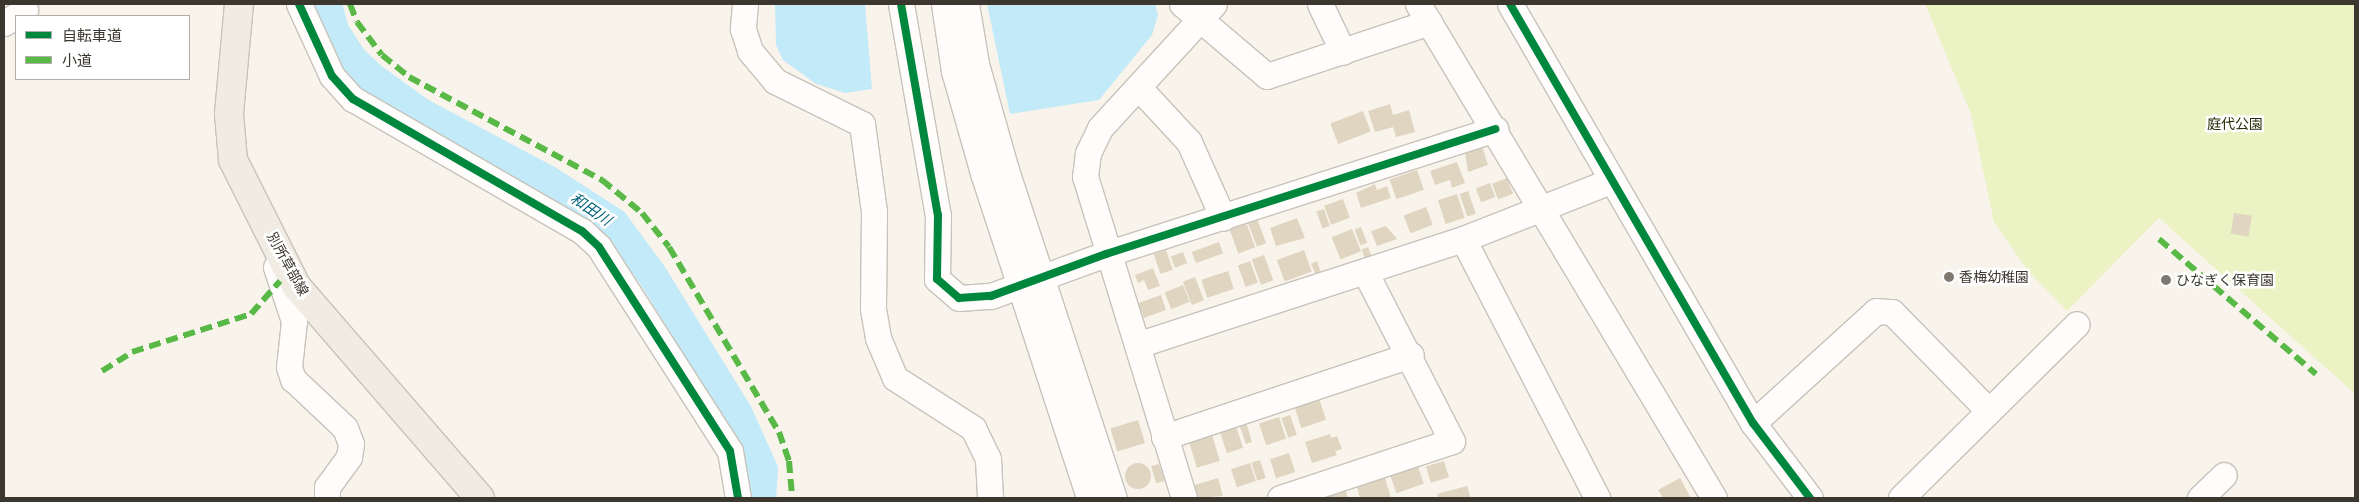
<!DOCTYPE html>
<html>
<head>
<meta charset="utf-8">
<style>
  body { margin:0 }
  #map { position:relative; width:2359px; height:502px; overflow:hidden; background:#f9f4eb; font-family:Quicksand,"Noto Sans JP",sans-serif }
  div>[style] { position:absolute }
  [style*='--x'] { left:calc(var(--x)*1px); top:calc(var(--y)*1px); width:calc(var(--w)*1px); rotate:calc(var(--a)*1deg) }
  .green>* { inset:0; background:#ebf2c4 }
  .water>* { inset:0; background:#c2eaf8 }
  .river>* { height:30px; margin:-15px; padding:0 15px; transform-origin:15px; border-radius:15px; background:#c2eaf8 }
  .building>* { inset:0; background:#dfd5c1; transform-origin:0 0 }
  .round { border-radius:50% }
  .roads { filter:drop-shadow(1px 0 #c7c3bb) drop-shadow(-1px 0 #c7c3bb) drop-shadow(0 1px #c7c3bb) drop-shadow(0 -1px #c7c3bb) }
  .minor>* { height:25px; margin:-12.5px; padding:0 12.5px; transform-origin:12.5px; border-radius:12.5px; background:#fefdfc }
  .major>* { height:28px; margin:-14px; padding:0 14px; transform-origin:14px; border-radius:14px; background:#f0ece3 }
  .quiet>* { height:6px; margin-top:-3px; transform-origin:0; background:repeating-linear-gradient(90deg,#58b947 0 12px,transparent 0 18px) }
  .cycleway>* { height:8px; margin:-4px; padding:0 4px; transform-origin:4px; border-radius:4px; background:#00873e }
  .dots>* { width:14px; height:14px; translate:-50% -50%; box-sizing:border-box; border:2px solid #fff; border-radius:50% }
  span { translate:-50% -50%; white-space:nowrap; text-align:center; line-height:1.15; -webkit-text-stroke:5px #fff; paint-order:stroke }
  .park-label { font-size:14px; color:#272d07 }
  .street-label { font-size:14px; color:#3b372f }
  .poi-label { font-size:14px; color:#3b372f }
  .left { translate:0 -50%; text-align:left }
  .water-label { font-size:15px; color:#00617a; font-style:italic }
  .frame { position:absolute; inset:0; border:5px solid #3b372f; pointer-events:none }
  .legend { position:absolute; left:15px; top:15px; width:175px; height:65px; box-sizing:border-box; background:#fff; border:1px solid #b1afac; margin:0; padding:6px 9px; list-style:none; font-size:15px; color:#3b372f }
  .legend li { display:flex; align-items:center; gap:10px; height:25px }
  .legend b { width:25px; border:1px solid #b1afac }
</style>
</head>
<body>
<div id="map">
  <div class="green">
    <div style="clip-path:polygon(1925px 4px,2355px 4px,2355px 394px,2159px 218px,2067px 311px,2029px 272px,1994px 222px,1971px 114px)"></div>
  </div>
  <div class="water">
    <div style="clip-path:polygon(775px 4px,865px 4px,872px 89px,845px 93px,816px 84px,783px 60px,776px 45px)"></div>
    <div style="clip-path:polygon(987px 4px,1155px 4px,1158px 15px,1152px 35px,1099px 100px,1010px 114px)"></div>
  </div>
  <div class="river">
    <div style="--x:327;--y:4;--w:28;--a:75"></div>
    <div style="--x:334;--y:31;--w:33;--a:57"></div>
    <div style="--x:352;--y:59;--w:26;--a:43"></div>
    <div style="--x:371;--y:77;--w:62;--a:35.8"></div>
    <div style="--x:421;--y:113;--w:145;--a:28"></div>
    <div style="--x:549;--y:181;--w:77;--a:32.9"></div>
    <div style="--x:614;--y:223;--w:66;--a:53.7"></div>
    <div style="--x:653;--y:276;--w:162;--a:58.4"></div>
    <div style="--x:738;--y:414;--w:61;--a:65.9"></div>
    <div style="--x:763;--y:470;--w:28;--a:94"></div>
  </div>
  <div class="building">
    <div style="clip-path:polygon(1390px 104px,1393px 115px,1409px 110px,1415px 132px,1396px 137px,1393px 127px,1375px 132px,1368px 111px)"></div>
    <div style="left:1363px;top:111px;width:22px;height:35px;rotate:69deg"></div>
    <div style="clip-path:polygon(1482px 146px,1488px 165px,1468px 172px,1465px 152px)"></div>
    <div style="clip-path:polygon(1457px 162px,1465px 183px,1452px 188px,1450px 180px,1435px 185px,1430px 171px)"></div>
    <div style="left:1417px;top:170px;width:21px;height:29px;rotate:71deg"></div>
    <div style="left:1507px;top:178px;width:17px;height:16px;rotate:69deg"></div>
    <div style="left:1490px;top:183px;width:15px;height:15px;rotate:70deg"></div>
    <div style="clip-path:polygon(1375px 184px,1377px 190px,1387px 186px,1391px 198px,1361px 208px,1356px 193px)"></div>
    <div style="left:1468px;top:191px;width:24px;height:9px;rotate:71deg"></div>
    <div style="left:1457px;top:194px;width:25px;height:20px;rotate:72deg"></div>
    <div style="left:1343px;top:199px;width:20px;height:20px;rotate:70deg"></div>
    <div style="left:1426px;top:207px;width:19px;height:24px;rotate:69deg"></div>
    <div style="left:1324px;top:209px;width:18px;height:8px;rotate:71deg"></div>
    <div style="left:2234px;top:213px;width:18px;height:21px;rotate:9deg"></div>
    <div style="clip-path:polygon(1297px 218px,1305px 238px,1276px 246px,1270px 228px)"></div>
    <div style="left:1257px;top:219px;width:26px;height:10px;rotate:69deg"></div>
    <div style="left:1246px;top:222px;width:27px;height:18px;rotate:70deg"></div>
    <div style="clip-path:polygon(1386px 226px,1397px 239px,1377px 246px,1371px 231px)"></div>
    <div style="left:1361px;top:227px;width:17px;height:7px;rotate:69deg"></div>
    <div style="left:1352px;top:229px;width:24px;height:22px;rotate:68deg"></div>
    <div style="left:1219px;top:242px;width:12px;height:29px;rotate:70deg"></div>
    <div style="left:1368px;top:247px;width:14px;height:7px;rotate:69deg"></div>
    <div style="left:1166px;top:250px;width:21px;height:13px;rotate:71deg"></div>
    <div style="left:1304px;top:250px;width:23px;height:29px;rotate:70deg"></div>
    <div style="left:1183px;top:252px;width:12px;height:13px;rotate:70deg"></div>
    <div style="left:1264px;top:255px;width:27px;height:13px;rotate:70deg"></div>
    <div style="left:1250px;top:261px;width:23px;height:13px;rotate:70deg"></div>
    <div style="clip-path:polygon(1317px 261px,1321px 273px,1316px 275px,1311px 264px)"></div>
    <div style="clip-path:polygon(1153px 268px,1160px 286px,1148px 290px,1144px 280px,1138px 283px,1135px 275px)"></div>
    <div style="left:1228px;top:271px;width:19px;height:28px;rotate:72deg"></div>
    <div style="left:1195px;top:277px;width:25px;height:13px;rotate:69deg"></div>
    <div style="left:1183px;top:285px;width:18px;height:20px;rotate:68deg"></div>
    <div style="clip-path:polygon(1161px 295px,1166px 310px,1144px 318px,1142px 312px,1136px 314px,1133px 305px)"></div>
    <div style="left:1319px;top:398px;width:23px;height:26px;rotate:72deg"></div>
    <div style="left:1290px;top:415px;width:21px;height:9px;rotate:71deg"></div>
    <div style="left:1279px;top:417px;width:23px;height:21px;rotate:72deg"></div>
    <div style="left:1138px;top:420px;width:24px;height:29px;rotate:73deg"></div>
    <div style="clip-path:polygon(1246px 422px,1252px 442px,1246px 444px,1239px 424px)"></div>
    <div style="left:1236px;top:426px;width:23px;height:17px;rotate:72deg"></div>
    <div style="clip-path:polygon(1330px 434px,1331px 438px,1337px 436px,1342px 449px,1335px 451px,1337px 455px,1312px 463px,1305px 442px)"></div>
    <div style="left:1212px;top:435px;width:27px;height:24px;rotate:73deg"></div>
    <div style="left:1289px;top:453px;width:20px;height:20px;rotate:72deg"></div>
    <div style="left:1260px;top:460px;width:19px;height:9px;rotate:72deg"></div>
    <div style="left:1444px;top:461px;width:17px;height:19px;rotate:73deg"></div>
    <div style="left:1250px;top:463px;width:19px;height:20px;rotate:72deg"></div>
    <div class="round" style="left:1125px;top:463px;width:26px;height:26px"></div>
    <div style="clip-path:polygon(1159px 464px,1165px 481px,1156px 483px,1151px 466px)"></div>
    <div style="left:1417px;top:464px;width:21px;height:29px;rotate:71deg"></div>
    <div style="clip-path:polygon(1218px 478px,1223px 496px,1196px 498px,1192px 486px)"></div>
    <div style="clip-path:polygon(1385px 478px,1391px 498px,1360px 498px,1357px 487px)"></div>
    <div style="clip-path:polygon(1680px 478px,1691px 498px,1663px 498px,1658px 490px)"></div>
    <div style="clip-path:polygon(1344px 485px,1348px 498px,1315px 498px)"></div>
    <div style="clip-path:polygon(1467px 486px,1471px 498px,1438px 498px,1437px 494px)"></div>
  </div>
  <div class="roads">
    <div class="minor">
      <div style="--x:299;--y:4;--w:79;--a:65.4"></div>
      <div style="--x:332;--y:76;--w:31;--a:48"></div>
      <div style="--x:353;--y:99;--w:264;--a:30"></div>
      <div style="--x:582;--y:231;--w:23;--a:43"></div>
      <div style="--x:599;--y:247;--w:242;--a:57.3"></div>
      <div style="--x:730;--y:451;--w:48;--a:80.3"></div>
      <div style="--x:745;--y:4;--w:25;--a:95"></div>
      <div style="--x:743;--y:29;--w:23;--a:72"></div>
      <div style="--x:750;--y:51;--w:39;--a:50"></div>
      <div style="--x:775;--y:81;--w:97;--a:26.3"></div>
      <div style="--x:862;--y:124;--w:89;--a:82.2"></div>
      <div style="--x:874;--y:212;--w:97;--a:90.6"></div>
      <div style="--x:873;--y:309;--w:29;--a:80"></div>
      <div style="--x:878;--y:338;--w:43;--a:67"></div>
      <div style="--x:895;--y:378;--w:93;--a:32.7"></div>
      <div style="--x:973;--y:428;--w:34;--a:64"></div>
      <div style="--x:988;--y:459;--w:39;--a:87"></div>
      <div style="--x:901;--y:4;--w:214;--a:80.1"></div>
      <div style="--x:938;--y:215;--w:64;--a:90.9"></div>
      <div style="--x:937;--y:279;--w:29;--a:41"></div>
      <div style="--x:959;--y:298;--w:32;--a:-4"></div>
      <div style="--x:991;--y:296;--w:122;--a:-20.1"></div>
      <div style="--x:1106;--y:254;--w:409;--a:-17.8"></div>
      <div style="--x:944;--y:4;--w:68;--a:81.5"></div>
      <div style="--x:954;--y:71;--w:109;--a:74.1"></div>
      <div style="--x:984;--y:176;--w:339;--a:71.9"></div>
      <div style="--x:966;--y:4;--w:61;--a:80.5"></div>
      <div style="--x:976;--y:64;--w:110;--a:74.2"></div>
      <div style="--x:1006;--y:170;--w:345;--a:71.8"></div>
      <div style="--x:1182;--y:4;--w:111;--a:40.3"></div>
      <div style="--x:1267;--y:76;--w:171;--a:-18.4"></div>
      <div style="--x:1320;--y:4;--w:53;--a:64.4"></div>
      <div style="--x:1418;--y:4;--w:576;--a:59.07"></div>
      <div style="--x:1510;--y:4;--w:484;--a:59.9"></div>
      <div style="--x:1753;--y:423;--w:94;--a:52.8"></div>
      <div style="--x:4;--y:23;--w:25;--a:-32"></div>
      <div style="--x:1140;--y:89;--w:72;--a:47.2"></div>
      <div style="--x:1189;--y:142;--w:83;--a:65.9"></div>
      <div style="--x:1463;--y:239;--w:292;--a:62.6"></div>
      <div style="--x:276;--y:267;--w:57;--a:71.6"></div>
      <div style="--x:294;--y:321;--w:46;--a:96.2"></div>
      <div style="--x:289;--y:367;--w:13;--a:72"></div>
      <div style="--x:293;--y:379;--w:71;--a:43.3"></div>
      <div style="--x:345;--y:428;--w:17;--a:69"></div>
      <div style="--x:351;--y:444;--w:13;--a:99"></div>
      <div style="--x:349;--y:457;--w:37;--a:126"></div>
      <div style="--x:327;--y:487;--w:11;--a:90"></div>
      <div style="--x:1140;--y:344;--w:340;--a:-18"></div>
      <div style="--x:1463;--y:239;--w:158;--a:-21.5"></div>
      <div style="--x:1753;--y:423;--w:166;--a:-42.3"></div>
      <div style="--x:1876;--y:311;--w:16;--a:4"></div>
      <div style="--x:1892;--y:312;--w:136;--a:45.6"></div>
      <div style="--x:1164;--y:437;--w:260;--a:-18.4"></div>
      <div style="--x:1184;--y:498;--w:336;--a:-107.1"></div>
      <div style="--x:1085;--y:177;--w:24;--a:-83"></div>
      <div style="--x:1088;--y:153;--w:28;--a:-64"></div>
      <div style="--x:1100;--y:128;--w:168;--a:-47.4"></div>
      <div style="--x:1280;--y:498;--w:181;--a:-18.3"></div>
      <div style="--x:1452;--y:441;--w:190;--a:-117.2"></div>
      <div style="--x:1901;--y:498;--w:247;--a:-44.7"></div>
      <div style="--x:2200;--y:498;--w:33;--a:-44"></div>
    </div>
    <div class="major">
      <div style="--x:239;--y:4;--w:110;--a:95.2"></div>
      <div style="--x:229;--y:114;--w:46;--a:85"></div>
      <div style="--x:233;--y:160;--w:142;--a:63.3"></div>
      <div style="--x:297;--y:287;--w:279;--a:49.1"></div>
    </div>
  </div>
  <div class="quiet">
    <div style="--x:350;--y:4;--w:19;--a:69"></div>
    <div style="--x:357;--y:22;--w:41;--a:52.9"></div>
    <div style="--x:382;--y:55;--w:35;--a:39"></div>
    <div style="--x:409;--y:77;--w:219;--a:28.1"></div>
    <div style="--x:602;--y:180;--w:52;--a:39.5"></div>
    <div style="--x:642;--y:213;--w:43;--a:51.5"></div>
    <div style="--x:669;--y:247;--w:215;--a:59.3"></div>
    <div style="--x:779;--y:432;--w:31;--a:71"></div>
    <div style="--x:789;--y:461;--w:37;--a:85"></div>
    <div style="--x:2159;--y:239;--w:207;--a:40.7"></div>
    <div style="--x:102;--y:371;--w:36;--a:-32"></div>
    <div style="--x:132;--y:352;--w:125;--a:-17.7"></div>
    <div style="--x:251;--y:314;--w:44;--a:-48.7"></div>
  </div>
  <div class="cycleway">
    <div style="--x:299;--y:4;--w:79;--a:65.4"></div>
    <div style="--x:332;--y:76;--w:31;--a:48"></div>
    <div style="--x:353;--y:99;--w:264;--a:30"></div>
    <div style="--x:582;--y:231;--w:23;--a:43"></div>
    <div style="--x:599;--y:247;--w:242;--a:57.3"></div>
    <div style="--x:730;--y:451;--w:48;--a:80.3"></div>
    <div style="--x:901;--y:4;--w:214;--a:80.1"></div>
    <div style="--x:938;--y:215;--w:64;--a:90.9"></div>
    <div style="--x:937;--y:279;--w:29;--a:41"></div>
    <div style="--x:959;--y:298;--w:32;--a:-4"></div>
    <div style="--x:991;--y:296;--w:122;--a:-20.1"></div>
    <div style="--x:1106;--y:254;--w:409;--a:-17.8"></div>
    <div style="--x:1510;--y:4;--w:484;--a:59.9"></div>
    <div style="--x:1753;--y:423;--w:94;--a:52.8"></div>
  </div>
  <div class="dots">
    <div style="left:1949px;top:277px;background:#7e7971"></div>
    <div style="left:2166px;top:280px;background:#7e7971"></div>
  </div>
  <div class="park-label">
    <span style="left:2235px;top:124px">庭代公園</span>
  </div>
  <div class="street-label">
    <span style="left:288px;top:264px;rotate:61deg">別所草部線</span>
  </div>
  <div class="poi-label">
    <span class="left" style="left:1959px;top:277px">香梅幼稚園</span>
    <span class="left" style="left:2176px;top:280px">ひなぎく保育園</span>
  </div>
  <div class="water-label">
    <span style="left:591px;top:209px;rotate:34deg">和田川</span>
  </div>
  <div class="frame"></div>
  <ul class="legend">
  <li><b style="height:6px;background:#00873e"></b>自転車道</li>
  <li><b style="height:6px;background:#58b947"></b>小道</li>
  </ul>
</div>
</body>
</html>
